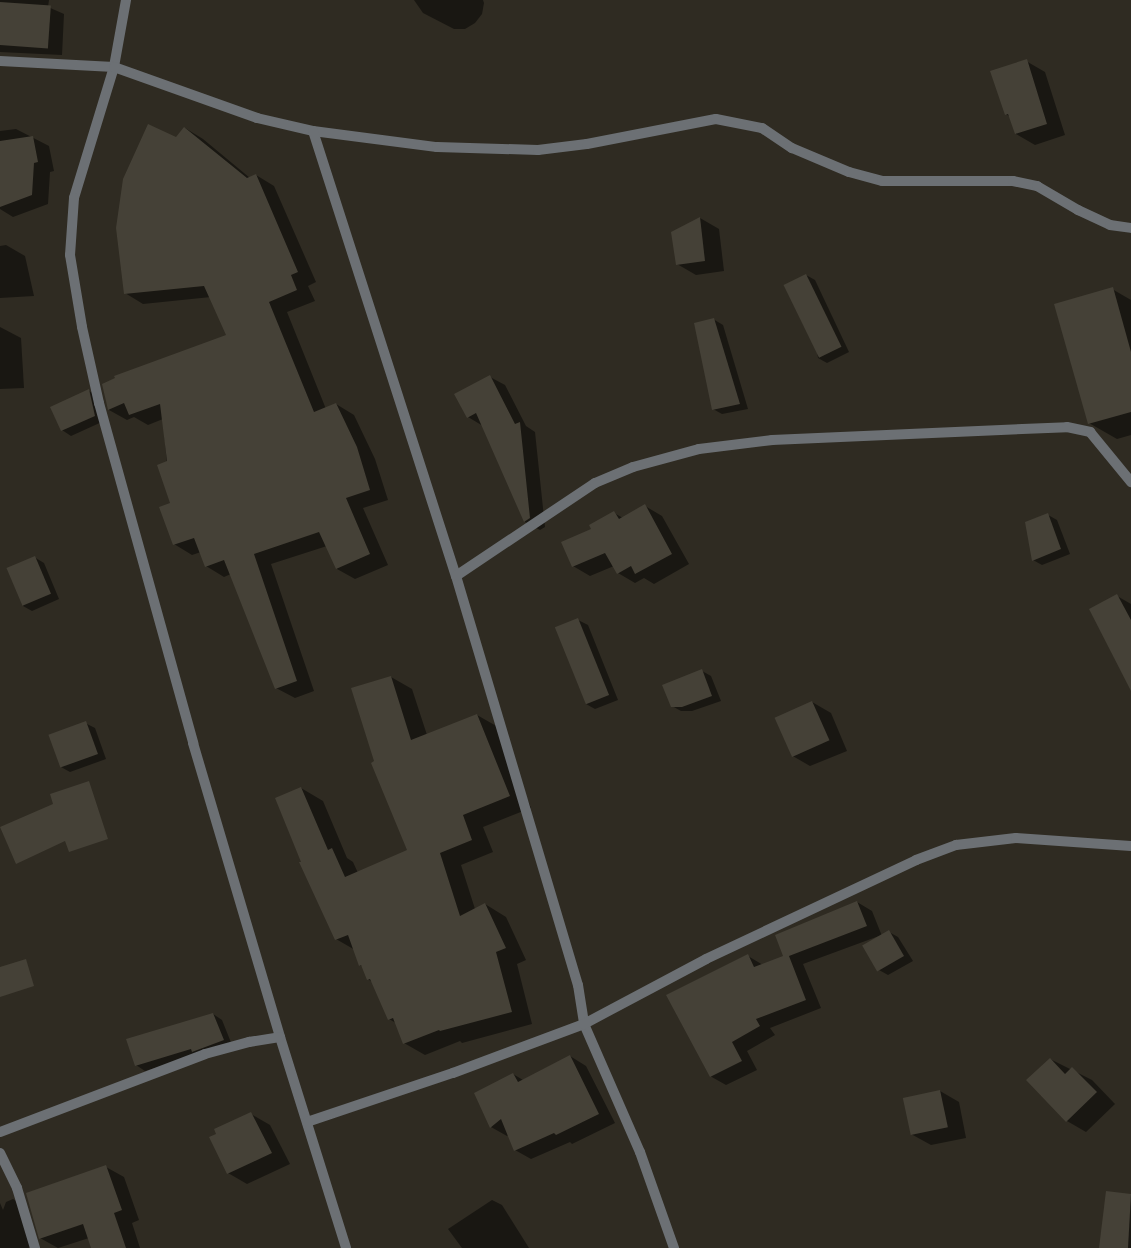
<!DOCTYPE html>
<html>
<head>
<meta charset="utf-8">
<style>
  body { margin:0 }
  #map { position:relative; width:1131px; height:1248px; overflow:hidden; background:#2f2b22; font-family:Georgia,serif }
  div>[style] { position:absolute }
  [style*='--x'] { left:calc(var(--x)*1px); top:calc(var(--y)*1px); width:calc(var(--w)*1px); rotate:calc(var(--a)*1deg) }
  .shadow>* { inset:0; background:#0007 }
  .building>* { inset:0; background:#454137; transform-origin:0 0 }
  .minor>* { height:10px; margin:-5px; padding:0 5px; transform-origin:5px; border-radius:5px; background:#6c7074 }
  span { translate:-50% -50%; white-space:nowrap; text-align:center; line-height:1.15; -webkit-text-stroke:4px #2f2b22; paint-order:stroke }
</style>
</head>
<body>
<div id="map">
  <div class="shadow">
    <div style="clip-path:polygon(0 0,49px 0,48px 7px,64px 14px,62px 55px,0 52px)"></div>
    <div style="clip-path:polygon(414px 0,483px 0,484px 3px,482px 14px,475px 23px,465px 29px,454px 29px,423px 13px)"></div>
    <div style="clip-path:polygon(1026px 61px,1045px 72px,1065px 135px,1035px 145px,1016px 134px,1010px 117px,1006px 114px)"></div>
    <div style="clip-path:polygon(185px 128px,203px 139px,250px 178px,256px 175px,274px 186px,316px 282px,308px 286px,315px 301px,287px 312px,326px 409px,336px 404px,354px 415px,375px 459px,388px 500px,363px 508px,388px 565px,355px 579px,337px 569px,327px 546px,271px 564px,314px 691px,295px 698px,276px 688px,231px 574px,224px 577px,206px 566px,201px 552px,192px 555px,174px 544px,163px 419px,148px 425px,134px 417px,127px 420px,109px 410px,103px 385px,228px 335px,211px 297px,143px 304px,125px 293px,176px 139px)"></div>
    <div style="clip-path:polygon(16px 129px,49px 146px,54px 171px,50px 172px,48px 204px,13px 217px,0 209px,0 131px)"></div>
    <div style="clip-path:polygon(700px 218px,719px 229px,724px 271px,696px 275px,677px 264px)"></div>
    <div style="clip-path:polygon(6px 245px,25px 256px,34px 296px,0 298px,0 246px)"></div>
    <div style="clip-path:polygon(806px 275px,815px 280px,849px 352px,827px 363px,818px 358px)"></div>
    <div style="clip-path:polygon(1112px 289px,1131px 300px,1131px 435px,1117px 439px,1089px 423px)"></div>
    <div style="clip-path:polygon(713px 319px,723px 325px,748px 409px,722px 414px,713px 409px)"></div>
    <div style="clip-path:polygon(0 327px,21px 338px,24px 388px,0 389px)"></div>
    <div style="clip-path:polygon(490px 377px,505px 385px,526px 426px,535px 432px,545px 527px,540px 530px,525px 522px,483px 426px,468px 417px)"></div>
    <div style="clip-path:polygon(89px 391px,98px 396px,104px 421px,71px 436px,62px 430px)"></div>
    <div style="clip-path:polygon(645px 506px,662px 516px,689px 564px,654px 584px,644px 578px,635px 583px,618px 573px,614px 566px,590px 576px,573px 566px,593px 529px,614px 513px,623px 518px)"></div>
    <div style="clip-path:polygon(1048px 515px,1057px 520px,1070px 554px,1042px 565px,1033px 560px)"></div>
    <div style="clip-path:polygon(34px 557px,44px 563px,59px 599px,32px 611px,23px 606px)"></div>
    <div style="clip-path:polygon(1117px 596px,1131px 604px,1131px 670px)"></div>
    <div style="clip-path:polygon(578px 620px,588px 625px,618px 700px,595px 709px,586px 704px)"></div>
    <div style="clip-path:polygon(702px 671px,711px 676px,721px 701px,692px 711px,681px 711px,672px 706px)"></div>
    <div style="clip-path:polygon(391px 677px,412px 689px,427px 735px,477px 715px,498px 727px,531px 808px,483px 827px,493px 852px,461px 865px,475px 909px,485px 904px,506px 917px,526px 960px,517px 964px,532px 1024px,462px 1043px,460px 1041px,425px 1055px,404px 1043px,396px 1023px,389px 1019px,372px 982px,368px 979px,363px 967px,360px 965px,355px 950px,336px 939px,301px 788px,323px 801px,347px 858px,353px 862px,358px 873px,408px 851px,375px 762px)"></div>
    <div style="clip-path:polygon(812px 702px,831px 713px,847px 751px,810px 766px,791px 755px)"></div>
    <div style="clip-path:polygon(85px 723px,95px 728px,106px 759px,70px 772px,61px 767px)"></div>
    <div style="clip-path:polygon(857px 902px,872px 911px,882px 936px,889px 932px,898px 937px,913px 961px,888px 975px,879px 970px,879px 936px,803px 964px,821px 1008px,770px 1028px,775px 1035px,747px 1051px,757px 1070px,726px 1085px,710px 1076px,748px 956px,763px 965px,785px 956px)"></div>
    <div style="clip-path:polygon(213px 1014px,222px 1020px,232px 1045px,145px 1071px,136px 1065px)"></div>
    <div style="clip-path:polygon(570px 1056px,586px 1066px,615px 1123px,572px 1144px,570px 1142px,531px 1159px,515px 1150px,509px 1135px,507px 1136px,491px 1127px,513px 1074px,523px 1080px)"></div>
    <div style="clip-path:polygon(1050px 1059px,1092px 1080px,1115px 1104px,1086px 1132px,1067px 1121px)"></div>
    <div style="clip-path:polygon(940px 1091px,959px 1102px,966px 1138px,931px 1145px,911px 1134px)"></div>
    <div style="clip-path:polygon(251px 1114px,270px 1125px,290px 1164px,247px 1184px,228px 1173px)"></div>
    <div style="clip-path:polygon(106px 1167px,124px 1177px,139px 1220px,132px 1223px,140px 1248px,92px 1248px,89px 1238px,58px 1248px,40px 1238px)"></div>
    <div style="clip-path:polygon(1107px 1192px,1131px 1195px,1131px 1248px,1100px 1248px)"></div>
    <div style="clip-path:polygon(13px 1199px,27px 1207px,38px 1244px,28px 1248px,0 1248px,0 1203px,3px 1210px,6px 1202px)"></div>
    <div style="clip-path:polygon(492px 1200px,502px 1205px,529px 1248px,462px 1248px,448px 1229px)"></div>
  </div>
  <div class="building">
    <div style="left:0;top:2px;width:51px;height:43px;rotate:4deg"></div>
    <div style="clip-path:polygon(1027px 59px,1047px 124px,1015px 134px,1008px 114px,1005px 115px,990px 71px)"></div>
    <div style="clip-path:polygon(148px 124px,176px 137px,184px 127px,247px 178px,256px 174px,298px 272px,291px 275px,297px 290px,269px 302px,314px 412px,336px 403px,357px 447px,370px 490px,346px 498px,370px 554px,336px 569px,319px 532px,254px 554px,297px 681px,275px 689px,224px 560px,205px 567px,194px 538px,173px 545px,159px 507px,170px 503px,157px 465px,167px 461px,160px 404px,129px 415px,124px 403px,108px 410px,106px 401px,102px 384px,115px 378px,114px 376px,226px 335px,204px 286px,124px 294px,116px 228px,123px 179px)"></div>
    <div style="clip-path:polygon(33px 136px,38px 162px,34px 163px,32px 195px,0 207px,0 141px)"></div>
    <div style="clip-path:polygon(700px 217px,705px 261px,676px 265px,671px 232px)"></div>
    <div style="left:806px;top:274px;width:81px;height:25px;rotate:64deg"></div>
    <div style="clip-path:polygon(1113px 287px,1131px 352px,1131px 412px,1088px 424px,1054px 304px)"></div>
    <div style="clip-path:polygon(714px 318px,740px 404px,712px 410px,694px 323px)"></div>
    <div style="clip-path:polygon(490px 375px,515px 424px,520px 422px,530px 518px,524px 522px,476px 413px,467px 418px,454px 394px)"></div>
    <div style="clip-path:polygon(89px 389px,95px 416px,61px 431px,50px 407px)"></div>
    <div style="clip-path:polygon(645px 504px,672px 554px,635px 574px,631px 566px,617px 574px,605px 553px,572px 567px,561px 542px,591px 529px,589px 525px,614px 511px,619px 519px)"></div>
    <div style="clip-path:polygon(1048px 513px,1061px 549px,1032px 561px,1025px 522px)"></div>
    <div style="left:35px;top:556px;width:41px;height:31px;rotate:67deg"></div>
    <div style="clip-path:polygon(1117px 594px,1131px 620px,1131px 691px,1089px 609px)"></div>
    <div style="left:578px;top:618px;width:83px;height:25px;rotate:68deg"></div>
    <div style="clip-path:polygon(702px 669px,712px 696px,682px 707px,671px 707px,662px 685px)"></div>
    <div style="clip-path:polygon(391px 676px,411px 740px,477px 714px,510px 796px,463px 815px,472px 840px,440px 853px,460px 916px,485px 903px,506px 948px,496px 952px,512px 1012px,440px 1031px,439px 1030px,403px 1044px,393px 1018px,388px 1020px,370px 979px,367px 980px,361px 965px,359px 966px,348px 935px,335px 940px,299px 862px,301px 862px,275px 798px,301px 787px,328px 850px,332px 848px,345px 877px,407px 850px,371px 763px,374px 761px,351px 688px)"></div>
    <div style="left:812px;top:701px;width:43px;height:41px;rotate:66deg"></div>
    <div style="left:86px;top:721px;width:35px;height:40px;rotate:70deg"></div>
    <div style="clip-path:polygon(89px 781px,108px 839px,69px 852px,65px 841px,16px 864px,0 827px,53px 804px,50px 794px)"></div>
    <div style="clip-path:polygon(857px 901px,867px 926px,789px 956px,806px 1000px,756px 1019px,760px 1026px,732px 1042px,742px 1061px,710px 1077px,666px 995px,748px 954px,754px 967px,783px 956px,775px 935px)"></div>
    <div style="left:889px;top:930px;width:30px;height:31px;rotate:60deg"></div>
    <div style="clip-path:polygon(26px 959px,34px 986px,0 997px,0 967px)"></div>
    <div style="clip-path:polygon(213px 1013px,224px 1040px,192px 1052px,191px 1049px,135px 1066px,126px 1039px)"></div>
    <div style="clip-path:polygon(570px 1055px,599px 1114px,556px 1135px,554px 1133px,514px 1151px,501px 1119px,490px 1128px,474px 1093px,513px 1073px,518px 1082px)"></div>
    <div style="clip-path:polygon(1050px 1058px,1065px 1074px,1072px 1067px,1097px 1092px,1066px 1122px,1026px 1080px)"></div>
    <div style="left:940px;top:1090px;width:38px;height:38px;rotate:78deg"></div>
    <div style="clip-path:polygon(251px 1112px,272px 1153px,227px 1174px,209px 1137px,216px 1134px,214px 1129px)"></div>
    <div style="clip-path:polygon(106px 1165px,122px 1210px,114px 1213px,126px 1248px,91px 1248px,83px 1224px,39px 1239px,26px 1193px)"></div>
    <div style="clip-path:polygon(1106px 1191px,1131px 1194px,1128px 1248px,1099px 1248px)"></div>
  </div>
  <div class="minor">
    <div style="--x:126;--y:0;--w:68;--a:100.2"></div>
    <div style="--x:114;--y:67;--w:137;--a:107"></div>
    <div style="--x:74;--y:198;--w:57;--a:94"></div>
    <div style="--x:70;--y:255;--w:73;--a:80.5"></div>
    <div style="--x:82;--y:327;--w:78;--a:77.4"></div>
    <div style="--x:99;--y:403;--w:353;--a:74.5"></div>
    <div style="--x:193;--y:743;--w:307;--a:73.5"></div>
    <div style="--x:280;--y:1037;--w:221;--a:72.6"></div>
    <div style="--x:0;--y:61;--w:114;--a:3"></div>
    <div style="--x:114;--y:67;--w:152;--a:19.6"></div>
    <div style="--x:257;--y:118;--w:57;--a:13.1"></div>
    <div style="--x:313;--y:131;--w:125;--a:7.4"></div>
    <div style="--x:437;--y:147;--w:101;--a:1.7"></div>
    <div style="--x:538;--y:150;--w:49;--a:-7"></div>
    <div style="--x:587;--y:144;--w:131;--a:-11"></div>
    <div style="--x:716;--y:119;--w:47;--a:11.1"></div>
    <div style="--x:762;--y:128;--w:36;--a:34"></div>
    <div style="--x:792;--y:148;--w:62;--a:22.8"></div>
    <div style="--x:849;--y:172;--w:34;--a:15"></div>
    <div style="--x:882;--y:181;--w:131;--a:0"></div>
    <div style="--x:1013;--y:181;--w:25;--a:12"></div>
    <div style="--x:1037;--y:186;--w:48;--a:30.3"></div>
    <div style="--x:1078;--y:210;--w:35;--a:25"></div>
    <div style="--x:1110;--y:225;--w:21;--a:8"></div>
    <div style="--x:313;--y:131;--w:467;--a:72.2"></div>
    <div style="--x:456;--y:576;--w:427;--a:73.4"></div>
    <div style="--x:578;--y:985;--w:39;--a:81"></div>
    <div style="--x:584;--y:1024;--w:140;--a:66.4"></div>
    <div style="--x:640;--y:1152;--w:102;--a:70.5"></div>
    <div style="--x:456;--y:576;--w:167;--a:-33.8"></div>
    <div style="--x:595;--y:483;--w:41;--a:-22.8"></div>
    <div style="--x:633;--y:467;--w:68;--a:-15.3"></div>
    <div style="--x:699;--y:449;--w:74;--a:-7"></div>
    <div style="--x:772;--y:440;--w:295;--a:-2.5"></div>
    <div style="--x:1067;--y:427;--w:24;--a:12"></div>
    <div style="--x:1090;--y:432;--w:65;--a:50.6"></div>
    <div style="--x:307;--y:1122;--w:154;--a:-18.6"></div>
    <div style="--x:453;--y:1073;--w:140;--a:-20.5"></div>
    <div style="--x:584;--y:1024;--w:138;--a:-28"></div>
    <div style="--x:706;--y:959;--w:232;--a:-25.2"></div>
    <div style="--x:916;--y:860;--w:43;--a:-20.6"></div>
    <div style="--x:956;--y:845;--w:60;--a:-6.7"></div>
    <div style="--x:1016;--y:838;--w:115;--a:4"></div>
    <div style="--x:0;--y:1132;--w:219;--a:-20.8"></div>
    <div style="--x:205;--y:1054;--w:46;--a:-15.3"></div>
    <div style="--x:249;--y:1042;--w:31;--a:-9"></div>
    <div style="--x:0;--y:1153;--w:39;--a:64"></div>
    <div style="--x:17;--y:1188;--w:63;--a:73.3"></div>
  </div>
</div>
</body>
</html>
